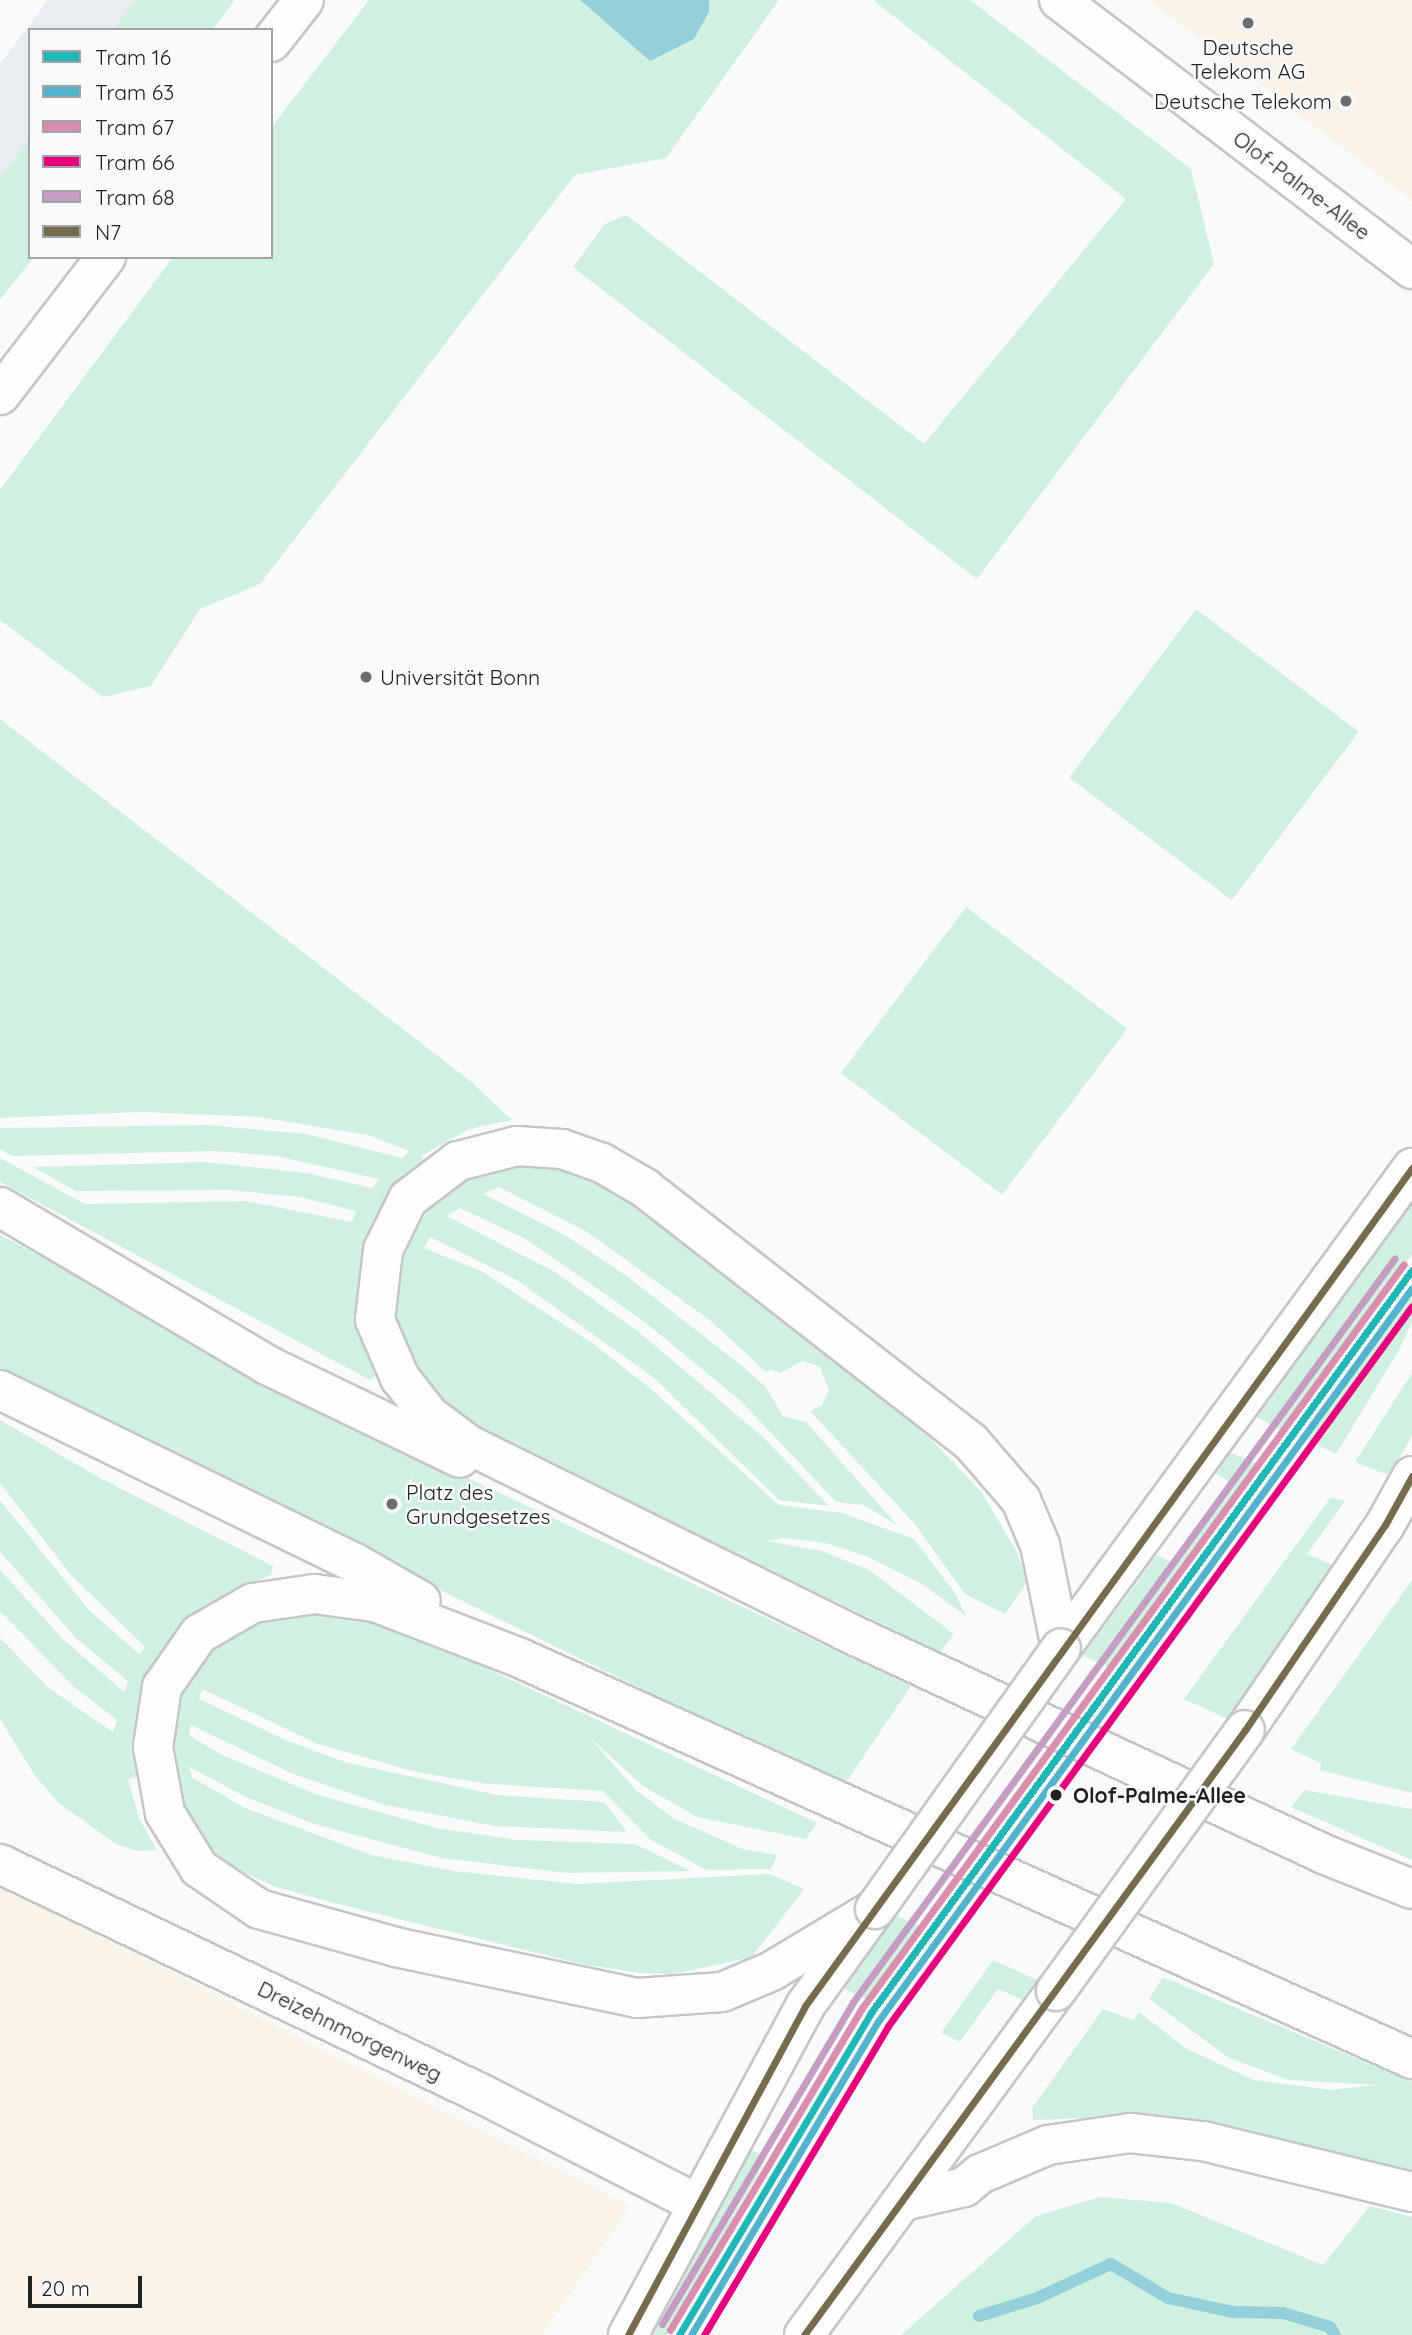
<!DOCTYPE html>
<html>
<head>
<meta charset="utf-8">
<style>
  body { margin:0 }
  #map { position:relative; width:1412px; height:2335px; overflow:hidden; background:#f9fafb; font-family:Quicksand,sans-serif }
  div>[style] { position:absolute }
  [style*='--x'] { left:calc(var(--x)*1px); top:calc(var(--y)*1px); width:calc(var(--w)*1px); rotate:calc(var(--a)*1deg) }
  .commercial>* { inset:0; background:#faf3e8 }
  .built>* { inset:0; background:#e8edf1 }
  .green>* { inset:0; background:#d1f1e0; transform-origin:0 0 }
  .water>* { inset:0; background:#94cfdc }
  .stream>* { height:12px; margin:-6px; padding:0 6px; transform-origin:6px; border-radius:6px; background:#94cfdc }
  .roads { filter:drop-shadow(2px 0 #c5c6c7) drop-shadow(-2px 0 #c5c6c7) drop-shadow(0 2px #c5c6c7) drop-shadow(0 -2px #c5c6c7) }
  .minor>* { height:38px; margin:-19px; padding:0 19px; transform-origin:19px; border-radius:19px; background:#fefefe }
  .major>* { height:38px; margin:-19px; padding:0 19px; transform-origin:19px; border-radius:19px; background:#fefefe }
  .highway>* { height:38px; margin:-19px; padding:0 19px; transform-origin:19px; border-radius:19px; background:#fefefe }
  .bridges { filter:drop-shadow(2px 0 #c5c6c7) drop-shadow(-2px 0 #c5c6c7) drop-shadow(0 2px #c5c6c7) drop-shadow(0 -2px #c5c6c7) }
  .major-bridge>* { height:38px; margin:-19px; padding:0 19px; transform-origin:19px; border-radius:19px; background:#fefefe }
  .bus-1>* { height:7px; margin:-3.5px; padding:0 3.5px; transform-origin:3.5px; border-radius:3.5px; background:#766b4c }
  .tram-1>* { height:7px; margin:-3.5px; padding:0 3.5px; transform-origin:3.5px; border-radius:3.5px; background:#21b7b9 }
  .tram-2>* { height:7px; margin:-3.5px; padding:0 3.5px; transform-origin:3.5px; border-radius:3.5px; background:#53b2cc }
  .tram-3>* { height:7px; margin:-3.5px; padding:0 3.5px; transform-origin:3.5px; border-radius:3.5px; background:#d98daf }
  .tram-4>* { height:7px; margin:-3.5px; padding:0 3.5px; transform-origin:3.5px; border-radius:3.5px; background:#e5007d }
  .tram-5>* { height:7px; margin:-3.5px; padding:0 3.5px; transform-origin:3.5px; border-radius:3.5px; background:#c59dc3 }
  .dots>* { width:19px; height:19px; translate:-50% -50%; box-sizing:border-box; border:4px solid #f8fafc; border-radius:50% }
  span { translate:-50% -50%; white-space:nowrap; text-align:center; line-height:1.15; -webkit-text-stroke:5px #f8fafc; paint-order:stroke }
  .poi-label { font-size:21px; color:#202122 }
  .right { translate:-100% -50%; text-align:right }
  .left { translate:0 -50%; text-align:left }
  .street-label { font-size:21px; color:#202122 }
  .stop-label { font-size:21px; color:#202122; font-weight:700 }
  .legend { position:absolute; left:28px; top:28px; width:245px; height:231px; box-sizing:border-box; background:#f8fafc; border:2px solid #a2a3a5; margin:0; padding:9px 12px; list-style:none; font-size:21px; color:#202122 }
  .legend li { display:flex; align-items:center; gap:14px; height:35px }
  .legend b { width:35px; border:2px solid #a2a3a5 }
  .scale { position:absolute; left:28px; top:2276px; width:114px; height:32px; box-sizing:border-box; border:4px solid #202122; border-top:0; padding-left:9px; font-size:21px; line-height:24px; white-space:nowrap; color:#202122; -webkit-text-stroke:5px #f8fafc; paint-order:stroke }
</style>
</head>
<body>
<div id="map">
  <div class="commercial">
    <div style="clip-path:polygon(1149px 0,1412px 0,1412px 201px)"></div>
    <div style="clip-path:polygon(0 1885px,630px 2206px,542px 2335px,0 2335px)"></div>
  </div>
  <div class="built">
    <div style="clip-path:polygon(48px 0,137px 0,114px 30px,30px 30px,30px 142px,0 181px,0 64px)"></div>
  </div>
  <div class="green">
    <div style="clip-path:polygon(136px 0,235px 0,212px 30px,113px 30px)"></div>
    <div style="clip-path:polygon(369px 0,580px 0,650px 61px,708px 12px,709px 0,779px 0,666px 158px,575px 175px,260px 584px,200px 609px,151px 686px,103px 697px,0 620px,0 490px,173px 257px,271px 257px,271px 128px)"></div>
    <div style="clip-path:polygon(873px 0,970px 0,1191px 169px,1214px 264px,977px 579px,573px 267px,605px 224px,626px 215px,924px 444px,1126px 199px)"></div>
    <div style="clip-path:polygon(30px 139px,30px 257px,34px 257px,0 300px,0 178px)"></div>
    <div style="left:1196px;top:609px;width:204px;height:211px;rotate:37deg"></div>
    <div style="clip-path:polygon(0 719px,469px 1080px,512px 1120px,469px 1129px,421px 1156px,427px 1165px,370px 1236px,361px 1272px,360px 1322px,375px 1376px,370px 1380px,0 1182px,0 1158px,85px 1204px,246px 1201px,352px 1222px,356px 1211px,300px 1197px,230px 1190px,76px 1191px,33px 1167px,205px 1162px,307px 1173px,372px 1188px,379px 1179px,276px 1156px,216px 1151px,13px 1156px,0 1149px,0 1128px,208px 1125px,306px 1134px,402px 1158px,409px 1151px,368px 1135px,259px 1117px,141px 1112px,0 1118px)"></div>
    <div style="left:966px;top:907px;width:202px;height:208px;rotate:37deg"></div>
    <div style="clip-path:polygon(521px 1166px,556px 1169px,593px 1181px,648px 1215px,712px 1260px,932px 1440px,982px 1493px,1018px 1554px,1027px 1582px,1005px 1614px,965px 1594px,914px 1523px,810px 1411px,822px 1405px,829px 1390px,820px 1367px,803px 1361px,780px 1373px,771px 1369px,766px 1372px,711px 1321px,587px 1232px,499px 1187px,483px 1194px,565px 1235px,628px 1277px,742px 1366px,765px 1386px,783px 1416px,806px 1422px,898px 1526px,864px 1505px,836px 1502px,741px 1401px,642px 1320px,526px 1239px,460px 1208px,447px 1216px,555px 1272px,640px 1333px,763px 1437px,829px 1506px,779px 1500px,653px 1377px,515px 1279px,430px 1237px,424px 1248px,483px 1272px,592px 1343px,650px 1388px,779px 1505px,842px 1513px,914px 1539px,955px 1593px,966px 1616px,922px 1584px,866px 1556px,826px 1543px,784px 1538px,767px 1541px,822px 1551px,869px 1570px,954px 1634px,940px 1652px,487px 1434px,456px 1414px,420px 1380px,394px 1321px,397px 1267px,406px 1239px,438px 1199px,460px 1183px,487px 1171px)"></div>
    <div style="clip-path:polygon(1412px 1202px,1412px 1254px,1284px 1432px,1257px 1417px)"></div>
    <div style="clip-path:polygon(0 1235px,476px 1482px,911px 1686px,845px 1784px,646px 1691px,0 1374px)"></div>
    <div style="clip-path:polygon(1407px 1296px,1412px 1299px,1412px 1322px,1399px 1350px,1336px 1454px,1303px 1438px)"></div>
    <div style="clip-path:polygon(1412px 1373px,1412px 1435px,1390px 1476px,1355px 1462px)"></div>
    <div style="clip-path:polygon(0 1420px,100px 1478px,273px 1566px,271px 1575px,212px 1603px,190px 1622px,140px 1713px,138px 1777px,128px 1779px,139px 1818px,157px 1850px,137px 1851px,116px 1844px,60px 1804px,36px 1777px,0 1719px,0 1638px,50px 1689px,113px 1732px,117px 1720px,73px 1686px,0 1611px,0 1570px,63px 1639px,124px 1692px,128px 1681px,77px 1639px,0 1552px,0 1500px,88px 1609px,139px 1654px,145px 1647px,71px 1575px,0 1483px)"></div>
    <div style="clip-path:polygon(1231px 1453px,1257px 1464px,1112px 1669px,1083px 1655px,1157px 1555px,1173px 1563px,1230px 1483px,1216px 1473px)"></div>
    <div style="clip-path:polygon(1331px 1497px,1345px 1501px,1307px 1554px,1335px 1566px,1232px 1721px,1184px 1699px)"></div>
    <div style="clip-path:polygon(1412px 1580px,1412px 1793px,1319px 1770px,1322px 1764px,1291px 1749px)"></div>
    <div style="clip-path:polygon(308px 1607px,390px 1623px,817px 1823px,806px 1839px,697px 1817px,643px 1786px,588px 1736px,636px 1790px,673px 1818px,742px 1849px,777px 1855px,771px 1869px,707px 1870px,651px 1840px,603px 1791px,488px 1784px,416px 1772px,318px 1744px,202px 1689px,199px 1699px,290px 1742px,348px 1763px,497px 1795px,604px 1802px,627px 1832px,495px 1826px,385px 1805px,293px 1774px,191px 1725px,189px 1735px,220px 1754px,318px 1795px,437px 1828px,517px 1840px,635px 1844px,691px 1871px,567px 1873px,442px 1858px,314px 1824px,246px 1797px,188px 1766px,193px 1778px,245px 1808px,371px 1855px,454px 1871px,577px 1884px,770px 1874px,804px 1889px,752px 1957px,674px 1974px,640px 1973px,582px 1964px,334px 1903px,273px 1886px,237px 1869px,209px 1848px,180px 1804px,169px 1751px,176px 1705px,190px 1672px,213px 1645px,246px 1622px)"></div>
    <div style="clip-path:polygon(1304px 1790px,1412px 1809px,1412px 1860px,1291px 1807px)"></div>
    <div style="clip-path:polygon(893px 1915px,924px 1927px,867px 2000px,841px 1987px)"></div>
    <div style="clip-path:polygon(993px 1960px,1037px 1980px,1023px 2000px,998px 1989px,960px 2042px,941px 2033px)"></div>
    <div style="clip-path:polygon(1163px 1977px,1412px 2082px,1412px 2176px,1143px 2116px,1033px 2120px,1032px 2108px,1103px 2009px,1133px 2020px,1139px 2012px,1187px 2049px,1254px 2080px,1331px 2090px,1378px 2085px,1289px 2080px,1229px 2058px,1149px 1999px)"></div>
    <div style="clip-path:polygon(746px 2147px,767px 2158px,667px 2335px,649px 2335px)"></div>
    <div style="clip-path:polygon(1100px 2197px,1171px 2203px,1323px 2265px,1370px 2206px,1412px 2217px,1412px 2335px,901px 2335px,1036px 2216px)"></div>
  </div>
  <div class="water">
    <div style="clip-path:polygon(580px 0,709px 0,709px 12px,694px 39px,650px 61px)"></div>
  </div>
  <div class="stream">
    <div style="--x:979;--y:2316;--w:61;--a:-17.2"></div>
    <div style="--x:1037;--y:2298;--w:81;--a:-24.7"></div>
    <div style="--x:1111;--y:2264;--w:66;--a:30.8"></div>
    <div style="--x:1168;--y:2298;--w:66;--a:12.2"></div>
    <div style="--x:1233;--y:2312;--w:50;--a:1.1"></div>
    <div style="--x:1283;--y:2313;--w:49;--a:16.6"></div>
    <div style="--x:1330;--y:2327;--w:9;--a:58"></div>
  </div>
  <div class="roads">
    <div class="minor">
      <div style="--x:1059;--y:0;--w:444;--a:37.3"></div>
      <div style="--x:0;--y:1864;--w:532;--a:25.51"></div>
      <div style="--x:480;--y:2093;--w:245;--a:27"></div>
    </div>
    <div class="major">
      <div style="--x:271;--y:42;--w:53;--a:-51.8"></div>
      <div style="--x:0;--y:395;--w:174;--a:-52.5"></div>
      <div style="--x:1061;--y:1648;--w:595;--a:-53.82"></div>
      <div style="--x:1245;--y:1730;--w:248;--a:-55.7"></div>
      <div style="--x:1385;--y:1525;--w:56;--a:-61.1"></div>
      <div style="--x:628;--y:2335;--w:374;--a:-61.7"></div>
      <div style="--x:805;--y:2006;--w:120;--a:-54.2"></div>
      <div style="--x:804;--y:2335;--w:426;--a:-53.8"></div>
    </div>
    <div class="highway">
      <div style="--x:0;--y:1207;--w:310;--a:30.6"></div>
      <div style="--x:267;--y:1365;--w:214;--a:25.7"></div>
      <div style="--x:0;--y:1390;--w:393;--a:26"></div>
      <div style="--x:353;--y:1562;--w:78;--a:29.8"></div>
      <div style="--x:1061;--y:1648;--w:105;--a:-101.5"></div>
      <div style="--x:1040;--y:1545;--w:49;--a:-112.9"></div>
      <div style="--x:1021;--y:1500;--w:77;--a:-130.8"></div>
      <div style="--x:971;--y:1442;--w:413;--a:-142.1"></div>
      <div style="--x:645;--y:1188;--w:50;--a:-149.8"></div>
      <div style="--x:602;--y:1163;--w:42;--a:-160.7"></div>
      <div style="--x:562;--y:1149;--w:45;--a:-176.2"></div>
      <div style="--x:517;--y:1146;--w:61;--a:165.7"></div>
      <div style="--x:458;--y:1161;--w:63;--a:142.8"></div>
      <div style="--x:408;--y:1199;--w:57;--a:116.1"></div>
      <div style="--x:383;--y:1250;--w:70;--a:96.5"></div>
      <div style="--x:375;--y:1320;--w:63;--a:66.7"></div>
      <div style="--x:400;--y:1378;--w:48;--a:51.7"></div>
      <div style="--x:430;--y:1416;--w:49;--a:36.6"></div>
      <div style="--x:469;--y:1445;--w:419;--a:26.3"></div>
      <div style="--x:845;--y:1631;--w:531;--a:24.97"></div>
      <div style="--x:1326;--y:1855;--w:92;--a:21.6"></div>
      <div style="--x:875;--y:1909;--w:120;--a:149"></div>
      <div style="--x:772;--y:1971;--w:54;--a:157.2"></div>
      <div style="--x:722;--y:1992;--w:85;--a:176"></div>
      <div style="--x:637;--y:1998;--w:246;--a:-168.1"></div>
      <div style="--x:396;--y:1947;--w:142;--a:-164.5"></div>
      <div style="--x:259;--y:1909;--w:73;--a:-145.7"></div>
      <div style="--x:199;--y:1868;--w:65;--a:-121.7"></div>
      <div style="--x:165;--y:1813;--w:67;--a:-100.3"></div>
      <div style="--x:153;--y:1747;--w:61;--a:-81.5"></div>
      <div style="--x:162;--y:1687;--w:65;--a:-55.1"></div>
      <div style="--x:199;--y:1634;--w:62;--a:-29.9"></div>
      <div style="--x:253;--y:1603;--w:63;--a:-8.3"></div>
      <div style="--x:315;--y:1594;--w:61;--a:7.6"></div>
      <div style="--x:375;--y:1602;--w:155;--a:21.1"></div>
      <div style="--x:520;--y:1658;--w:978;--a:24.21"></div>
      <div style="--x:903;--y:2201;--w:63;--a:-12.9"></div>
      <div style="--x:964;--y:2187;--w:21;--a:-39"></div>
      <div style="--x:980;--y:2174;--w:74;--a:-23.1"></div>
      <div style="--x:1048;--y:2145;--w:83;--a:-8.3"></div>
      <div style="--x:1130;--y:2133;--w:73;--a:6.3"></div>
      <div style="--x:1203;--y:2141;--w:215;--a:13.7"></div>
    </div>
  </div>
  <div class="bridges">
    <div class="major-bridge">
      <div style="--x:875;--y:1909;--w:320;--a:-54.5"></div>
      <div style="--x:1056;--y:1991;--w:322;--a:-54.1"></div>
    </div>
  </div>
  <div class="bus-1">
    <div style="--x:628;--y:2335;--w:374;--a:-61.7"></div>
    <div style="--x:805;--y:2006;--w:1035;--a:-54.08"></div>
    <div style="--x:804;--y:2335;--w:749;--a:-53.91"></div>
    <div style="--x:1245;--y:1730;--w:248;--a:-55.7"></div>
    <div style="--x:1385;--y:1525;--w:56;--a:-61.1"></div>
  </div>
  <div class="tram-1">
    <div style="--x:679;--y:2335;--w:374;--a:-59.2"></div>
    <div style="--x:870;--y:2014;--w:920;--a:-53.93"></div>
  </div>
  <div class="tram-2">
    <div style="--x:691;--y:2335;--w:367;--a:-59.2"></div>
    <div style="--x:879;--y:2020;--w:905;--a:-53.94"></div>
  </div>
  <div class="tram-3">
    <div style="--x:670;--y:2330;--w:375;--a:-59.2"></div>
    <div style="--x:862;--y:2008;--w:920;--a:-53.93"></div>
  </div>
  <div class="tram-4">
    <div style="--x:704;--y:2335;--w:360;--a:-59.2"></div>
    <div style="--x:888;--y:2026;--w:890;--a:-53.95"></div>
  </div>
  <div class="tram-5">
    <div style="--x:662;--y:2324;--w:374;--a:-59.3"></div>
    <div style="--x:853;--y:2002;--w:920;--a:-53.93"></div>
  </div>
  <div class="dots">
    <div style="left:1248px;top:23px;background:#6c6d6e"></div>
    <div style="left:1346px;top:101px;background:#6c6d6e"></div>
    <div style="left:366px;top:677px;background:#6c6d6e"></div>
    <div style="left:392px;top:1504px;background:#6c6d6e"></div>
    <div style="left:1056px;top:1795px;background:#202122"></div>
  </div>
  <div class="poi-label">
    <span style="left:1248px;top:59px">Deutsche<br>Telekom AG</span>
    <span class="right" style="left:1332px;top:101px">Deutsche Telekom</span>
    <span class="left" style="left:380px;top:677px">Universität Bonn</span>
    <span class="left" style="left:406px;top:1504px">Platz des<br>Grundgesetzes</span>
  </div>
  <div class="street-label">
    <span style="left:1302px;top:185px;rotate:37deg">Olof-Palme-Allee</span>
    <span style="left:350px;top:2031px;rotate:26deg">Dreizehnmorgenweg</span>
  </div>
  <div class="stop-label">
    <span class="left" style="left:1073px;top:1795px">Olof-Palme-Allee</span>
  </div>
  <ul class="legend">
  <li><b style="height:9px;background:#21b7b9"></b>Tram 16</li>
  <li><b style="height:9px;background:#53b2cc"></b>Tram 63</li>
  <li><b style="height:9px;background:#d98daf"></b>Tram 67</li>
  <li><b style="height:9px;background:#e5007d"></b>Tram 66</li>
  <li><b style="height:9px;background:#c59dc3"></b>Tram 68</li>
  <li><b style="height:9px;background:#766b4c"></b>N7</li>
  </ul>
  <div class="scale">20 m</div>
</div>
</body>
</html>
